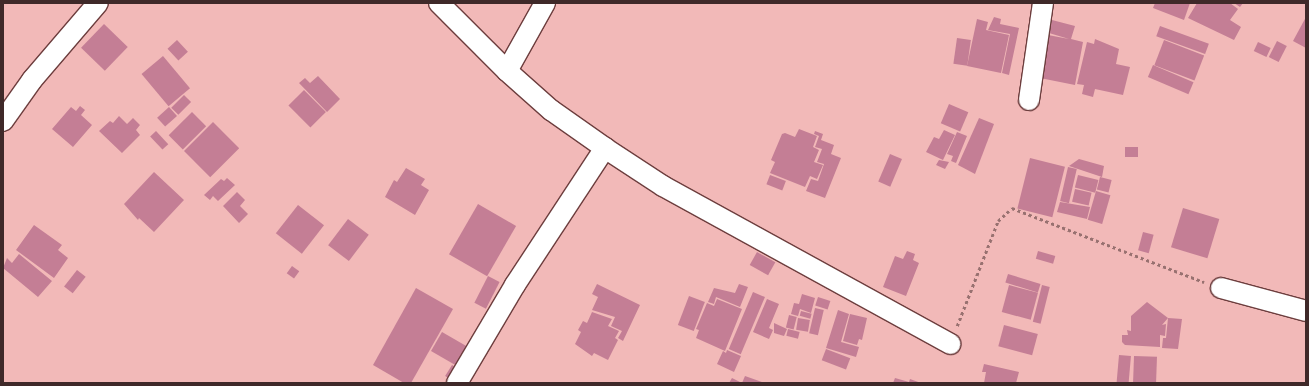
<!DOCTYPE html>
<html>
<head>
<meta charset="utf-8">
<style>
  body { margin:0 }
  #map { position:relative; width:1309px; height:386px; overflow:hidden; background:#f2b9b8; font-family:"Sofia Sans Condensed",sans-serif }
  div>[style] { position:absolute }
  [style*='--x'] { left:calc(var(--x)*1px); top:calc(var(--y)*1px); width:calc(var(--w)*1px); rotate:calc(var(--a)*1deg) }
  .building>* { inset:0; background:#c47e95; transform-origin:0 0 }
  .path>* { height:2.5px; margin-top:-1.25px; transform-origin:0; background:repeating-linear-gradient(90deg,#987170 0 3px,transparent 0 6px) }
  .roads { filter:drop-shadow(1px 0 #6d3e3e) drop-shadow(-1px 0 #6d3e3e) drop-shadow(0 1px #6d3e3e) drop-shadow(0 -1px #6d3e3e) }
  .minor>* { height:20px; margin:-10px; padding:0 10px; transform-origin:10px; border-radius:10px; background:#fff }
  span { translate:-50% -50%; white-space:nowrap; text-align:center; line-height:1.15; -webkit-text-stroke:3.5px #fbe3e3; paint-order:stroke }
  .frame { position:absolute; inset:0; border:4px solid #3f2929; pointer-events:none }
</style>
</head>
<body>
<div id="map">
  <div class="building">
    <div style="clip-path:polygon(1155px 3px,1190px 3px,1184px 20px,1153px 8px)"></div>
    <div style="clip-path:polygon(1197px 3px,1230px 3px,1238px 9px,1230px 20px,1241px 27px,1234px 40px,1188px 18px)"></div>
    <div style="clip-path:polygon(1234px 3px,1243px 3px,1240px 7px)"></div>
    <div style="clip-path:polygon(994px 17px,1001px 19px,1000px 24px,1019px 28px,1009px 75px,1002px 73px,1010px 34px,988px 30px)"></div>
    <div style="clip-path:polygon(1306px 17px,1306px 48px,1293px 41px)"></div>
    <div style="clip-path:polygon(977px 19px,988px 22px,986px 30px,1009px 35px,1001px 73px,967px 66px)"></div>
    <div style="clip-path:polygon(1052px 20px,1075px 26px,1071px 39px,1083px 42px,1075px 85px,1040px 78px,1048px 35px,1069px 39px,1049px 33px)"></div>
    <div style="left:104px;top:24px;width:33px;height:33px;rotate:44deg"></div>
    <div style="left:1160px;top:26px;width:52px;height:11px;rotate:20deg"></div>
    <div style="left:957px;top:38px;width:14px;height:26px;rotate:8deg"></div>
    <div style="clip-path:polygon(1095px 39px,1119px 49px,1116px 64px,1130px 67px,1123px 95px,1095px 89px,1093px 97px,1082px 94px,1084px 85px,1077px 84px,1087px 42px,1094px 44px)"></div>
    <div style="left:177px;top:40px;width:16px;height:13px;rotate:47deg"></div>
    <div style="left:1164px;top:40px;width:43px;height:27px;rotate:21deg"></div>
    <div style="left:1277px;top:41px;width:11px;height:18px;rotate:27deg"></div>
    <div style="left:1258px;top:42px;width:14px;height:10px;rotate:25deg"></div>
    <div style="left:163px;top:56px;width:42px;height:28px;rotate:50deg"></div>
    <div style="left:1153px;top:65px;width:44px;height:13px;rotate:23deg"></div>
    <div style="clip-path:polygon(318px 76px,340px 99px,327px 112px,299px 83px,305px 78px,310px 83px)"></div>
    <div style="left:304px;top:90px;width:31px;height:22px;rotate:45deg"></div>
    <div style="left:184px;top:95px;width:10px;height:18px;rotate:45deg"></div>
    <div style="left:949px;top:104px;width:21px;height:21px;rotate:23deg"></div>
    <div style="clip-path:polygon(80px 106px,85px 110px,81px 115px,92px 125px,73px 147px,52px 129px,71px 107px,76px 111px)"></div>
    <div style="left:169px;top:107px;width:12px;height:16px;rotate:48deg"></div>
    <div style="left:192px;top:112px;width:20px;height:33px;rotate:45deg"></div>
    <div style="clip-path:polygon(119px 116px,127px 124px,133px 118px,140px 125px,136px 130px,140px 135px,122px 153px,99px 131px,110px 121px,113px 123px)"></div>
    <div style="clip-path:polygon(979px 118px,994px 124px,975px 174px,958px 165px)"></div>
    <div style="left:213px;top:122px;width:37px;height:41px;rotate:45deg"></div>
    <div style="clip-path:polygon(799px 129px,817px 136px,813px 147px,819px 150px,814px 162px,823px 165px,817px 179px,810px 176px,805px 187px,770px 173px,775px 162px,771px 160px,782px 134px,785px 133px,795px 137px)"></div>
    <div style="clip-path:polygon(944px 130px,955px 135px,943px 160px,926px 152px,934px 137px,939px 139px)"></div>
    <div style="left:156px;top:131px;width:18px;height:8px;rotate:47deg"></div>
    <div style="clip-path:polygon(815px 131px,823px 134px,821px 140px,834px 145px,831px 154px,841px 158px,825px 198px,806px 191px,811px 179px,818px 181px,824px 164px,817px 162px,822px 149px,815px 147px,819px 136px,814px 134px)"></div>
    <div style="clip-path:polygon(957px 132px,967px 136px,956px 163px,951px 161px,953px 156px,947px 154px)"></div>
    <div style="left:1138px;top:147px;width:10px;height:13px;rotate:90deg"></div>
    <div style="left:890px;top:154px;width:13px;height:30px;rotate:23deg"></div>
    <div style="left:1030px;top:158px;width:36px;height:52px;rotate:14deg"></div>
    <div style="clip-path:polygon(1079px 159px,1104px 166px,1102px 177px,1069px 166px)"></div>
    <div style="clip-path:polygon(939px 160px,949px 162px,945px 169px,936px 165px)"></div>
    <div style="left:1068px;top:167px;width:9px;height:35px;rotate:13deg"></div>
    <div style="clip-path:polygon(406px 168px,425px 179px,421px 185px,429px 190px,415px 215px,385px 197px,394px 180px,397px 182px)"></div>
    <div style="clip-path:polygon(154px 172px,184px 200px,154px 232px,139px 218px,138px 220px,124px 204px)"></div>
    <div style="left:770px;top:175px;width:17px;height:10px;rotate:21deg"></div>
    <div style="left:1078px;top:175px;width:21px;height:13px;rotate:14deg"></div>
    <div style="left:1100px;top:177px;width:12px;height:13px;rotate:14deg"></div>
    <div style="clip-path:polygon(227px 178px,235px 185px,218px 201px,213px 196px,210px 200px,204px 195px,221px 179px,224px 181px)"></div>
    <div style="left:1075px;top:189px;width:17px;height:13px;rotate:13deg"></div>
    <div style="left:1096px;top:191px;width:15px;height:30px;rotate:16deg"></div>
    <div style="clip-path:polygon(237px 192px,245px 200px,240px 206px,248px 214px,239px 223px,223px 206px)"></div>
    <div style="clip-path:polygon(1060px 202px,1090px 207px,1087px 219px,1057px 212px)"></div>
    <div style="left:478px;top:204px;width:44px;height:58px;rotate:30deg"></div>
    <div style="left:298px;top:205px;width:33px;height:36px;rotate:38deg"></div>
    <div style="left:1183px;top:208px;width:38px;height:41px;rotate:17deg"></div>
    <div style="left:348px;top:219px;width:26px;height:33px;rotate:37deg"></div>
    <div style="clip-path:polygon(34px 225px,62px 245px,58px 250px,68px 258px,54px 278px,16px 250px)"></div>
    <div style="left:1143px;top:232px;width:11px;height:19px;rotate:15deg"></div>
    <div style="clip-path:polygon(907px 251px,915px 254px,913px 260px,919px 263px,906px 296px,883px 287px,895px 256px,903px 259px)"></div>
    <div style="left:1038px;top:251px;width:18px;height:8px;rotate:16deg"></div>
    <div style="left:757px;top:252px;width:21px;height:15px;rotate:29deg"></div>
    <div style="clip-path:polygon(19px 254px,52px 281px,38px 297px,3px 268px,7px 258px,12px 263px)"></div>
    <div style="left:292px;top:266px;width:9px;height:9px;rotate:36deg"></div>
    <div style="left:77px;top:270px;width:11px;height:21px;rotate:38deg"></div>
    <div style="left:1008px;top:274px;width:34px;height:9px;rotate:17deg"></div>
    <div style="left:488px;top:276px;width:13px;height:30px;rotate:27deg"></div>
    <div style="clip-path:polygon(597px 284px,640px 305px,623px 341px,618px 338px,622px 331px,611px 326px,615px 317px,592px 310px,598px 297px,592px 294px)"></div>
    <div style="clip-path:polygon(739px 284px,748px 287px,740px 307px,716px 297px,714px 304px,708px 302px,714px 288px,735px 293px)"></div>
    <div style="left:1009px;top:285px;width:30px;height:28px;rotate:15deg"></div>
    <div style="left:1042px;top:285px;width:8px;height:38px;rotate:14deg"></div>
    <div style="clip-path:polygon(416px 288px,453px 309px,411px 383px,404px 383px,373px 365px)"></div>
    <div style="left:753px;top:292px;width:13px;height:62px;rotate:23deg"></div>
    <div style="clip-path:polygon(802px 294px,815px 298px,811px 313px,800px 309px,798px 316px,791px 314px,794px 303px,799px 304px)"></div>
    <div style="left:689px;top:296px;width:17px;height:31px;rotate:21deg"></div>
    <div style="left:818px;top:297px;width:13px;height:9px;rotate:18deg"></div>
    <div style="clip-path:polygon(717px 299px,742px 309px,725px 351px,696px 338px,699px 330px,696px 329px,707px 303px,714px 306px)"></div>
    <div style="clip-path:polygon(767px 299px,779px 304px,769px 328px,773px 330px,769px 339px,753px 332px)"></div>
    <div style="clip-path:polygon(1147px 302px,1168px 318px,1182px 319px,1178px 349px,1162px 348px,1163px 338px,1166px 338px,1168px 318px,1162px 325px,1166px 324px,1165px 336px,1160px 335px,1160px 347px,1125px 345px,1122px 342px,1122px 335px,1128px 335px,1127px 330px,1131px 331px,1131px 316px)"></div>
    <div style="left:815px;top:308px;width:9px;height:26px;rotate:13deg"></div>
    <div style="clip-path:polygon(838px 310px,849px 314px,841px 342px,859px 347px,856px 357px,826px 348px)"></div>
    <div style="left:801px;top:311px;width:11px;height:5px;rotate:15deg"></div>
    <div style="clip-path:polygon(592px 312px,612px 319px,608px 326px,619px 331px,615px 338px,618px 340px,608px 360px,594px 353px,592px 356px,575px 344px,581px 332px,578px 330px,583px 321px,587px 323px)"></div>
    <div style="clip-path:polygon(850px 314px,867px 318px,862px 340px,859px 339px,857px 345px,843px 341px)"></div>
    <div style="left:789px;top:315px;width:8px;height:13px;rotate:14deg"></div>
    <div style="left:798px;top:318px;width:12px;height:12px;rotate:9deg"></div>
    <div style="clip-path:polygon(774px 323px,787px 329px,784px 336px,774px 333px)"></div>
    <div style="left:1004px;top:325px;width:35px;height:22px;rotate:15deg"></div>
    <div style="left:788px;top:329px;width:12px;height:7px;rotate:14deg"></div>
    <div style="left:442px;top:332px;width:34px;height:22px;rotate:30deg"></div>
    <div style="left:826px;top:349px;width:26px;height:12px;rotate:21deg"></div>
    <div style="clip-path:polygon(727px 350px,741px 356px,734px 372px,717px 364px,723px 351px,726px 353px)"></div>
    <div style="left:1119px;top:355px;width:12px;height:28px;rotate:5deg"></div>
    <div style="left:1134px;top:356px;width:23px;height:27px;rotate:2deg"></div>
    <div style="clip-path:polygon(984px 364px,1019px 372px,1016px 383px,984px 383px,986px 372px,982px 372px)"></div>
    <div style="left:452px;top:365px;width:9px;height:13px;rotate:32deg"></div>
    <div style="clip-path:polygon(745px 376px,765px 383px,742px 383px)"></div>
    <div style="clip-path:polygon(732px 378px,742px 383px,729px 383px)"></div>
    <div style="clip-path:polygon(895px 378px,909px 382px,910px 379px,921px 383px,893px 383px)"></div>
  </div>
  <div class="path">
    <div style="--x:957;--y:326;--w:113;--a:-68.7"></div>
    <div style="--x:998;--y:221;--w:19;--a:-43"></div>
    <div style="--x:1012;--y:208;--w:206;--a:21.1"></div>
  </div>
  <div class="roads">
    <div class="minor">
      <div style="--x:439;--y:3;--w:96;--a:45"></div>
      <div style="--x:507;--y:71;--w:59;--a:41.6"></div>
      <div style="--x:551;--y:110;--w:66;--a:35.1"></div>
      <div style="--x:605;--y:148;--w:69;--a:33.2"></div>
      <div style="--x:663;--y:186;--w:328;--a:28.8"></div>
      <div style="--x:507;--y:71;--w:78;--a:-60.8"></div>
      <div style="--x:1029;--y:100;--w:98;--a:-81.8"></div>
      <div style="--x:3;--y:121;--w:50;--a:-54.7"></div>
      <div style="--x:32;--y:80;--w:101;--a:-49.4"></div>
      <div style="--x:1221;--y:288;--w:88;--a:15.1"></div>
      <div style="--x:457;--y:383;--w:114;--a:-59.4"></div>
      <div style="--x:515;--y:285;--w:164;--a:-56.7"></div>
    </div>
  </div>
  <div class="frame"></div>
</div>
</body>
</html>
